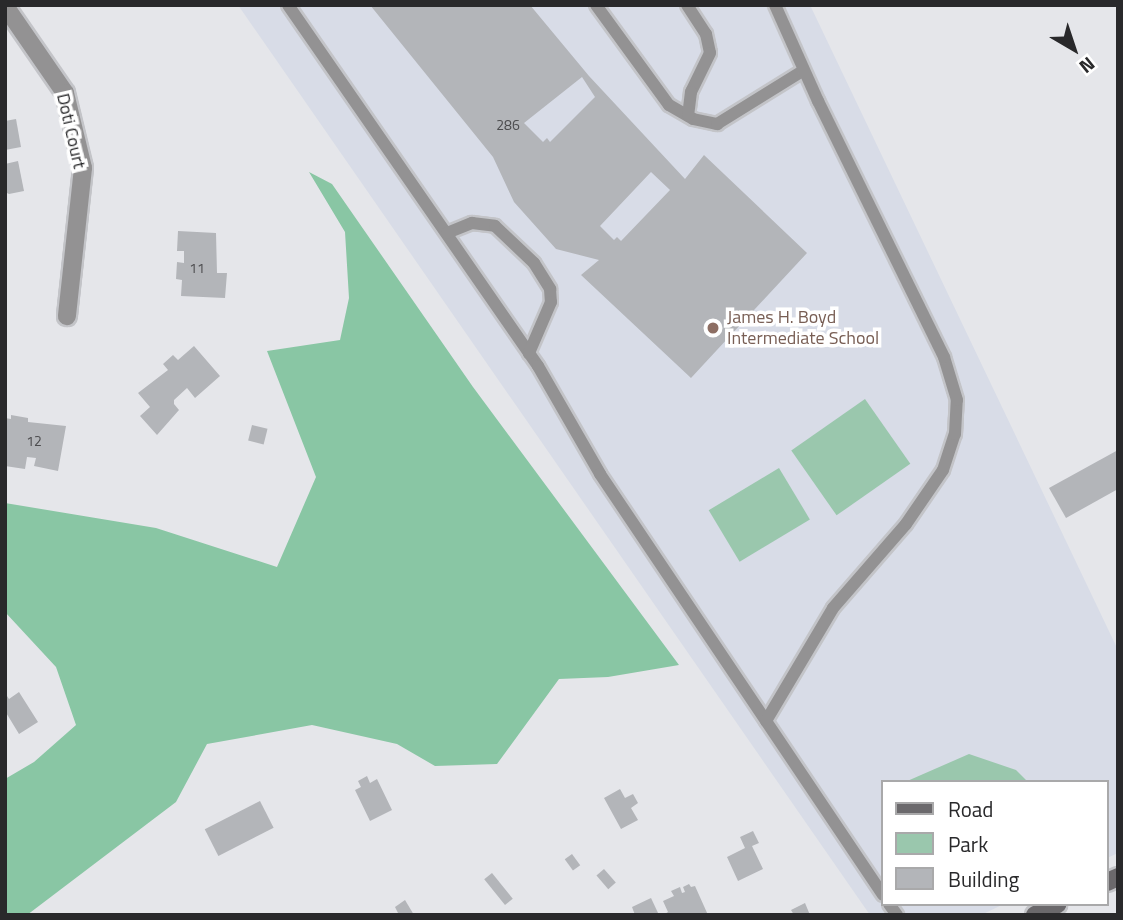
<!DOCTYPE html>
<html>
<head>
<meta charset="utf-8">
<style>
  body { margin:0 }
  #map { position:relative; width:1123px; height:920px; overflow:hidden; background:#e5e6ea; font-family:"Titillium Web",sans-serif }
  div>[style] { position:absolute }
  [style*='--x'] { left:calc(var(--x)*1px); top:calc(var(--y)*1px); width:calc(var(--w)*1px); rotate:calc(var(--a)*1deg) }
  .built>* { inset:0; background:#d8dce7 }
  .green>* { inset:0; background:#9ac7ad; transform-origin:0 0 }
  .forest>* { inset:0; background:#89c6a4 }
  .building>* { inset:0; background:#b3b5b9; transform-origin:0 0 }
  .roads { filter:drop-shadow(2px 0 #c3c4c8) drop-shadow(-2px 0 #c3c4c8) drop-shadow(0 2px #c3c4c8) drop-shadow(0 -2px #c3c4c8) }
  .lane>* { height:12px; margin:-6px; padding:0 6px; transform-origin:6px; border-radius:6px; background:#939293 }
  .street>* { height:18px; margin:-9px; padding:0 9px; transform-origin:9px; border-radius:9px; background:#939293 }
  .secondary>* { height:18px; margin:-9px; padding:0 9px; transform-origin:9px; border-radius:9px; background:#6b696c }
  .dots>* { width:19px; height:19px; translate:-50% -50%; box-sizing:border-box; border:4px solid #fff; border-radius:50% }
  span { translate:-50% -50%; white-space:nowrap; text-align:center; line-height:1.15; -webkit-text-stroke:7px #fff; paint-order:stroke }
  .number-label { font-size:14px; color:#4c4c4e }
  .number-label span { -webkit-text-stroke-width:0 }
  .street-label { font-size:18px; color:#29292b }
  .education-label { font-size:18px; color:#785e54 }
  .left { translate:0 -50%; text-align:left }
  .frame { position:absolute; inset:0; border:7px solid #29292b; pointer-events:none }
  .legend { position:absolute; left:881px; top:780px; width:228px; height:126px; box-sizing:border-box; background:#fff; border:2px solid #a9a9aa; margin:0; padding:9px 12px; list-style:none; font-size:21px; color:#29292b }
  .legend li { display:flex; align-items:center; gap:14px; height:35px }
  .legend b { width:35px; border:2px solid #a9a9aa }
  .north { position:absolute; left:1039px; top:14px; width:70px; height:70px; -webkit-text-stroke:5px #fff; paint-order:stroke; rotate:141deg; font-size:19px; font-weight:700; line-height:28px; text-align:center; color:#29292b }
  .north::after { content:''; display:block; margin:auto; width:24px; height:32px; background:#29292b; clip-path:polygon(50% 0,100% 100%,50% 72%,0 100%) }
</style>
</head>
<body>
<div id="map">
  <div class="built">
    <div style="clip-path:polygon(238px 5px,810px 5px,1118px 650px,1118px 853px,1107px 858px,1107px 782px,883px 782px,883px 904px,1004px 904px,981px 915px,870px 915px)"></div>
  </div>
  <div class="green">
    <div style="left:865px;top:399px;width:79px;height:90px;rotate:55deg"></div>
    <div style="left:779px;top:468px;width:60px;height:82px;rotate:59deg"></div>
    <div style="clip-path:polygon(969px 754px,1016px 770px,1028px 782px,905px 782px)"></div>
  </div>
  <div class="forest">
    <div style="clip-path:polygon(309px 172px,332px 184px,473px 387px,679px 665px,608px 677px,559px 679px,497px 764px,435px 766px,397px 744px,312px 725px,207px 744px,176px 802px,27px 915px,5px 915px,5px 779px,34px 762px,76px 725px,56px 667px,5px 612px,5px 503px,156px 528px,277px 567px,316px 477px,267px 351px,340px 340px,349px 298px,345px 232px)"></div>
  </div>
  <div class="building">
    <div style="clip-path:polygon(evenodd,370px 5px,530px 5px,589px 76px,685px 179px,704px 155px,807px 253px,691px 378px,581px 275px,599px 260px,556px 249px,514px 202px,493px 157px,370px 5px,582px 77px,595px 97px,550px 142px,547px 138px,543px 142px,524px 123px,582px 77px,370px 5px,651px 172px,670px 190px,621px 241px,617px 237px,614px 240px,600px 226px,651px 172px)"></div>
    <div style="clip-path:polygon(16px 119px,21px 147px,5px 150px,5px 121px)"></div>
    <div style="clip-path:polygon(18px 161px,24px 191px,9px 194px,5px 192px,5px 164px)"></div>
    <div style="clip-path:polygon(178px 231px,216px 233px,217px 273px,227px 273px,225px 298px,181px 296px,182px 280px,176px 279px,177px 262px,184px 263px,184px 251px,177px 251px)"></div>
    <div style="clip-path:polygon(194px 346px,220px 376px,195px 398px,187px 388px,174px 400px,174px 404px,179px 410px,157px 435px,140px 416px,150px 407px,138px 393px,168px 370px,163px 364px,173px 355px,178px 360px)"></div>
    <div style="clip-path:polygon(11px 415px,28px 418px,28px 422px,66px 426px,58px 471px,34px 466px,36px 458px,27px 457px,25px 469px,5px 466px,5px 418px,11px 419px)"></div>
    <div style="left:252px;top:425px;width:16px;height:16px;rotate:14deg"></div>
    <div style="clip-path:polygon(1118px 450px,1118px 489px,1066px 518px,1049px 488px)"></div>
    <div style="clip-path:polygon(19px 692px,38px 722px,19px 734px,5px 711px,5px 693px,9px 699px)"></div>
    <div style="clip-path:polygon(367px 776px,370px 783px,377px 779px,392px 810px,370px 821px,355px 790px,361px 787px,358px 781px)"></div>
    <div style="clip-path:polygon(620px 789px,625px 798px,633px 794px,638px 803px,631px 808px,638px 820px,621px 829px,604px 798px)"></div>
    <div style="left:260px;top:801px;width:30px;height:62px;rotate:63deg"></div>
    <div style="clip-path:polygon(753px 831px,759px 843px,752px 846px,763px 869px,738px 881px,727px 857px,745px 848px,740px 837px)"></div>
    <div style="left:572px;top:854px;width:14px;height:9px;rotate:54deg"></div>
    <div style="left:604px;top:869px;width:18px;height:10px;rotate:49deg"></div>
    <div style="left:492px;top:873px;width:33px;height:10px;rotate:51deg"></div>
    <div style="clip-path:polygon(689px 884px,691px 887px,695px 886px,708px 915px,663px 915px,668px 912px,663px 901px,674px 896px,671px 891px,680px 887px,682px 893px,685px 892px,683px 887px)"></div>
    <div style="clip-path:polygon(651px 898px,659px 915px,635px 915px,632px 907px)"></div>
    <div style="clip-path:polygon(405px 900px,414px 915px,399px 915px,395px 907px)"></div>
    <div style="clip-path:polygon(805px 903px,810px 915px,794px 915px,791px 910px)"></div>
  </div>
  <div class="roads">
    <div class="lane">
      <div style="--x:288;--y:5;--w:439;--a:55.3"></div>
      <div style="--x:538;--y:366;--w:125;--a:60.1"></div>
      <div style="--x:600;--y:474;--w:507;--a:56.09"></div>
      <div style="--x:596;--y:5;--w:124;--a:53.9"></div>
      <div style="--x:669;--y:105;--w:28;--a:30"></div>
      <div style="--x:693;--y:119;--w:25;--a:12"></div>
      <div style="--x:717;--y:124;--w:102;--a:-31.8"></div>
      <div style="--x:687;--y:5;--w:35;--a:57"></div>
      <div style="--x:706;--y:34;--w:19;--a:78"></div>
      <div style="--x:710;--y:53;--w:43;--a:116"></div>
      <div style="--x:691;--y:92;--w:24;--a:97"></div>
      <div style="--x:447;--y:233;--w:27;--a:-22"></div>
      <div style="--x:472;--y:223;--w:23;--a:7"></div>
      <div style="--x:495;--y:226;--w:54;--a:43.5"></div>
      <div style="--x:534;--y:263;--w:31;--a:58"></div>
      <div style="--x:550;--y:289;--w:13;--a:86"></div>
      <div style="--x:551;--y:302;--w:56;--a:113.3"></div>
      <div style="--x:766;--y:721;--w:131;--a:-59.3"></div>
      <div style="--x:833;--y:608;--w:111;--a:-49"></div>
      <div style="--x:906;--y:524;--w:65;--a:-55.6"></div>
      <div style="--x:943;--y:470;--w:38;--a:-72"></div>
      <div style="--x:955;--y:434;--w:34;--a:-87"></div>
      <div style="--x:957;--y:400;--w:45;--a:-106.8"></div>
      <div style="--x:944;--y:357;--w:285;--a:-116.2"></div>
      <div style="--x:818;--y:101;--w:105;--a:-114.1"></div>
      <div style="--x:889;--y:904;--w:14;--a:54"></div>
    </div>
    <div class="street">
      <div style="--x:5;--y:6;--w:106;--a:55.4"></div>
      <div style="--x:65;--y:93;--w:77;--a:76.5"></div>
      <div style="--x:83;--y:168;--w:149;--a:96.2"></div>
    </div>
    <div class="secondary">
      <div style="--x:1107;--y:882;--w:12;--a:-24"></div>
      <div style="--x:1035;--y:915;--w:25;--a:-26"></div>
    </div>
  </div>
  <div class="dots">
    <div style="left:713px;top:328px;background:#8d6e63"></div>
  </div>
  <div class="number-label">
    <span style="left:508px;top:125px">286</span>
    <span style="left:197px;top:268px">11</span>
    <span style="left:34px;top:441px">12</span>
  </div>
  <div class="street-label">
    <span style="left:71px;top:131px;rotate:77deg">Doti Court</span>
  </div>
  <div class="education-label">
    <span class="left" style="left:727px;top:328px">James H. Boyd<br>Intermediate School</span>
  </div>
  <div class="frame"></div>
  <ul class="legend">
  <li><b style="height:9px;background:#6b696c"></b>Road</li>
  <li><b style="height:19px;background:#9ac7ad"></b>Park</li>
  <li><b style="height:19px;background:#b3b5b9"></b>Building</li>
  </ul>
  <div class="north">N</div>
</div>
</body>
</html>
